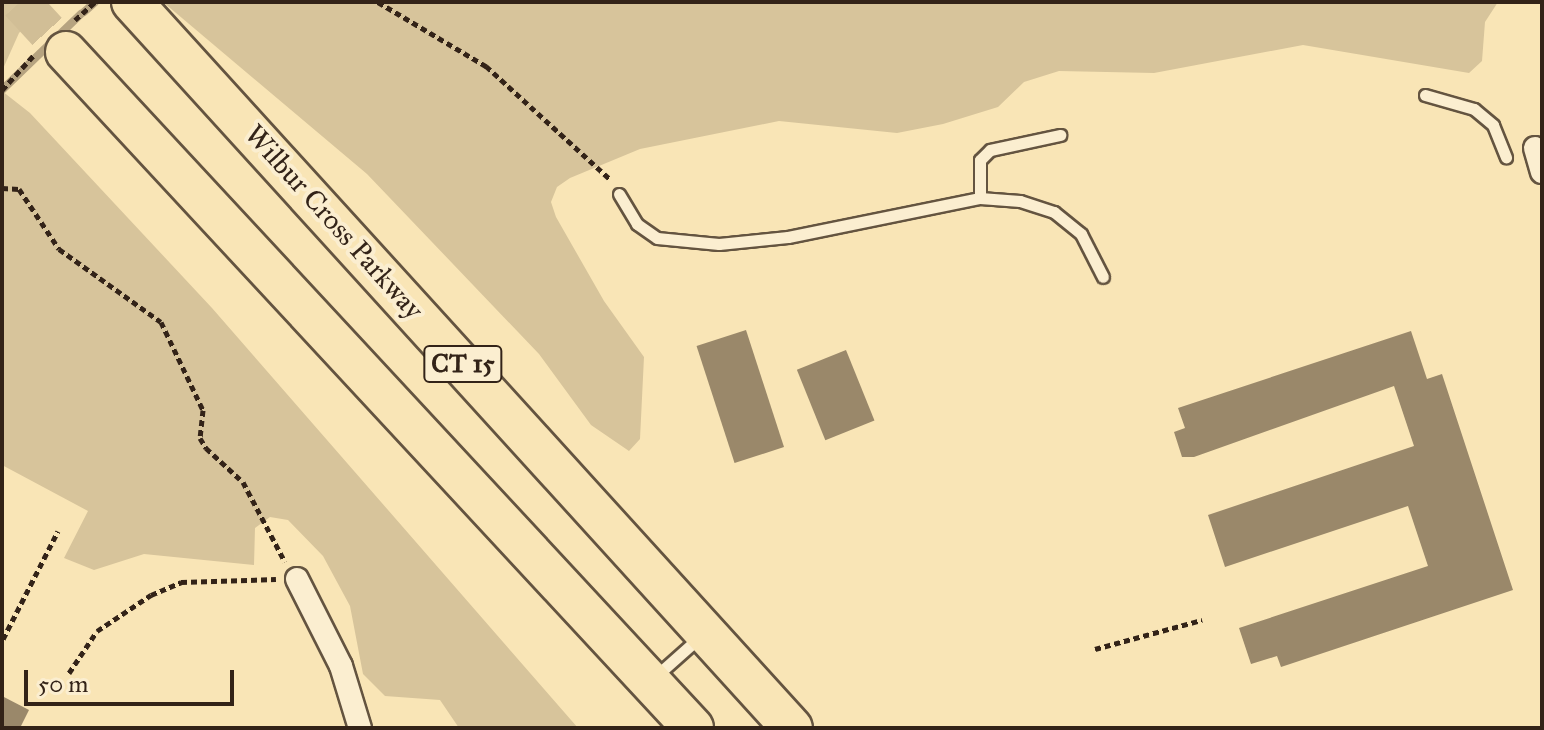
<!DOCTYPE html>
<html>
<head>
<meta charset="utf-8">
<style>
  body { margin:0 }
  #map { position:relative; width:1544px; height:730px; overflow:hidden; background:#f9e5b6; font-family:"IM FELL Great Primer",serif }
  div>[style] { position:absolute }
  [style*='--x'] { left:calc(var(--x)*1px); top:calc(var(--y)*1px); width:calc(var(--w)*1px); rotate:calc(var(--a)*1deg) }
  .green>* { inset:0; background:#d7c49b }
  .stream>* { height:8px; margin:-4px; padding:0 4px; transform-origin:4px; border-radius:4px; background:#b6a380 }
  .building>* { inset:0; background:#9a886a; transform-origin:0 0 }
  .motorway-tunnel>* { height:40px; margin-top:-20px; transform-origin:0; background:repeating-linear-gradient(90deg,#d1be96 0 40px,transparent 0 60px) }
  .path>* { height:5px; margin-top:-2.5px; transform-origin:0; background:repeating-linear-gradient(90deg,#332318 0 6px,transparent 0 10px) }
  .roads { filter:drop-shadow(2px 0 #645440) drop-shadow(-2px 0 #645440) drop-shadow(0 2px #645440) drop-shadow(0 -2px #645440) }
  .service>* { height:11px; margin:-5.5px; padding:0 5.5px; transform-origin:5.5px; border-radius:5.5px; background:#fbeed0 }
  .minor>* { height:22px; margin:-11px; padding:0 11px; transform-origin:11px; border-radius:11px; background:#fbeed0 }
  .motorway>* { height:40px; margin:-20px; padding:0 20px; transform-origin:20px; border-radius:20px; background:#f9e5b6 }
  span { translate:-50% -50%; white-space:nowrap; text-align:center; line-height:1.15; -webkit-text-stroke:8px #fbeed0; paint-order:stroke }
  .shield-label span { padding:2px 6px; background:#fbeed0; border:2px solid; border-radius:6px; -webkit-text-stroke-width:0 }
  .shield-label { font-size:26px; color:#332318; font-weight:700 }
  .street-label { font-size:28px; color:#332318 }
  .frame { position:absolute; inset:0; border:4px solid #332318; pointer-events:none }
  .scale { position:absolute; left:24px; top:670px; width:210px; height:36px; box-sizing:border-box; border:4px solid #332318; border-top:0; padding-left:10px; font-size:24px; line-height:28px; white-space:nowrap; color:#332318; -webkit-text-stroke:6px #fbeed0; paint-order:stroke }
</style>
</head>
<body>
<div id="map">
  <div class="green">
    <div style="clip-path:polygon(2px 2px,49px 2px,19px 33px,2px 71px)"></div>
    <div style="clip-path:polygon(163px 2px,1498px 2px,1485px 22px,1482px 61px,1469px 73px,1303px 45px,1154px 73px,1059px 71px,1024px 82px,998px 107px,943px 124px,897px 133px,779px 121px,640px 149px,570px 178px,557px 187px,551px 202px,556px 217px,604px 301px,644px 357px,640px 439px,629px 451px,591px 425px,539px 354px,367px 174px)"></div>
    <div style="clip-path:polygon(2px 91px,30px 113px,212px 308px,578px 728px,459px 728px,440px 700px,385px 696px,363px 674px,350px 606px,323px 556px,288px 520px,270px 517px,255px 528px,254px 565px,144px 554px,94px 570px,64px 558px,88px 511px,2px 465px)"></div>
  </div>
  <div class="stream">
    <div style="--x:84;--y:12;--w:15;--a:-42"></div>
    <div style="--x:2;--y:90;--w:110;--a:-43.9"></div>
  </div>
  <div class="building">
    <div style="left:746px;top:330px;width:123px;height:52px;rotate:72deg"></div>
    <div style="clip-path:polygon(1411px 331px,1427px 379px,1442px 374px,1513px 590px,1281px 667px,1277px 656px,1251px 664px,1239px 628px,1428px 566px,1408px 506px,1225px 567px,1208px 515px,1414px 446px,1394px 386px,1194px 457px,1182px 457px,1174px 432px,1185px 428px,1178px 408px)"></div>
    <div style="left:846px;top:350px;width:76px;height:53px;rotate:68deg"></div>
    <div style="clip-path:polygon(2px 696px,29px 710px,20px 728px,2px 728px)"></div>
  </div>
  <div class="motorway-tunnel">
    <div style="--x:20;--y:2;--w:68;--a:47.4"></div>
  </div>
  <div class="path">
    <div style="--x:378;--y:2;--w:126;--a:30.7"></div>
    <div style="--x:486;--y:66;--w:169;--a:42.4"></div>
    <div style="--x:75;--y:20;--w:27;--a:-42"></div>
    <div style="--x:2;--y:90;--w:47;--a:-47.6"></div>
    <div style="--x:2;--y:188;--w:17;--a:3"></div>
    <div style="--x:19;--y:189;--w:72;--a:56.3"></div>
    <div style="--x:59;--y:249;--w:125;--a:35.6"></div>
    <div style="--x:161;--y:322;--w:98;--a:64.5"></div>
    <div style="--x:203;--y:410;--w:28;--a:96"></div>
    <div style="--x:200;--y:438;--w:12;--a:59"></div>
    <div style="--x:206;--y:448;--w:50;--a:42.6"></div>
    <div style="--x:243;--y:482;--w:90;--a:62.3"></div>
    <div style="--x:3;--y:639;--w:121;--a:-63"></div>
    <div style="--x:1095;--y:649;--w:111;--a:-15.2"></div>
    <div style="--x:69;--y:673;--w:50;--a:-56.3"></div>
    <div style="--x:97;--y:631;--w:65;--a:-33.7"></div>
    <div style="--x:151;--y:595;--w:33;--a:-23"></div>
    <div style="--x:181;--y:582;--w:95;--a:-1.8"></div>
  </div>
  <div class="roads">
    <div class="service">
      <div style="--x:1425;--y:95;--w:51;--a:15.9"></div>
      <div style="--x:1474;--y:109;--w:25;--a:40"></div>
      <div style="--x:1493;--y:125;--w:35;--a:68"></div>
      <div style="--x:619;--y:194;--w:35;--a:59"></div>
      <div style="--x:637;--y:224;--w:24;--a:35"></div>
      <div style="--x:657;--y:238;--w:62;--a:5.5"></div>
      <div style="--x:719;--y:244;--w:69;--a:-5.8"></div>
      <div style="--x:788;--y:237;--w:196;--a:-11.5"></div>
      <div style="--x:980;--y:198;--w:40;--a:4.3"></div>
      <div style="--x:1020;--y:201;--w:36;--a:18"></div>
      <div style="--x:1054;--y:212;--w:35;--a:39"></div>
      <div style="--x:1081;--y:234;--w:48;--a:62.9"></div>
      <div style="--x:980;--y:198;--w:38;--a:-90"></div>
      <div style="--x:980;--y:160;--w:14;--a:-45"></div>
      <div style="--x:990;--y:150;--w:72;--a:-12.1"></div>
      <div style="--x:656;--y:676;--w:59;--a:-41.6"></div>
    </div>
    <div class="minor">
      <div style="--x:1535;--y:148;--w:25;--a:74"></div>
      <div style="--x:297;--y:579;--w:97;--a:63.2"></div>
      <div style="--x:341;--y:666;--w:65;--a:73"></div>
    </div>
    <div class="motorway">
      <div style="--x:132;--y:2;--w:981;--a:47.73"></div>
      <div style="--x:66;--y:52;--w:922;--a:47.15"></div>
    </div>
  </div>
  <div class="shield-label">
    <span style="left:463px;top:364px">CT 15</span>
  </div>
  <div class="street-label">
    <span style="left:334px;top:222px;rotate:48deg">Wilbur Cross Parkway</span>
  </div>
  <div class="frame"></div>
  <div class="scale">50 m</div>
</div>
</body>
</html>
